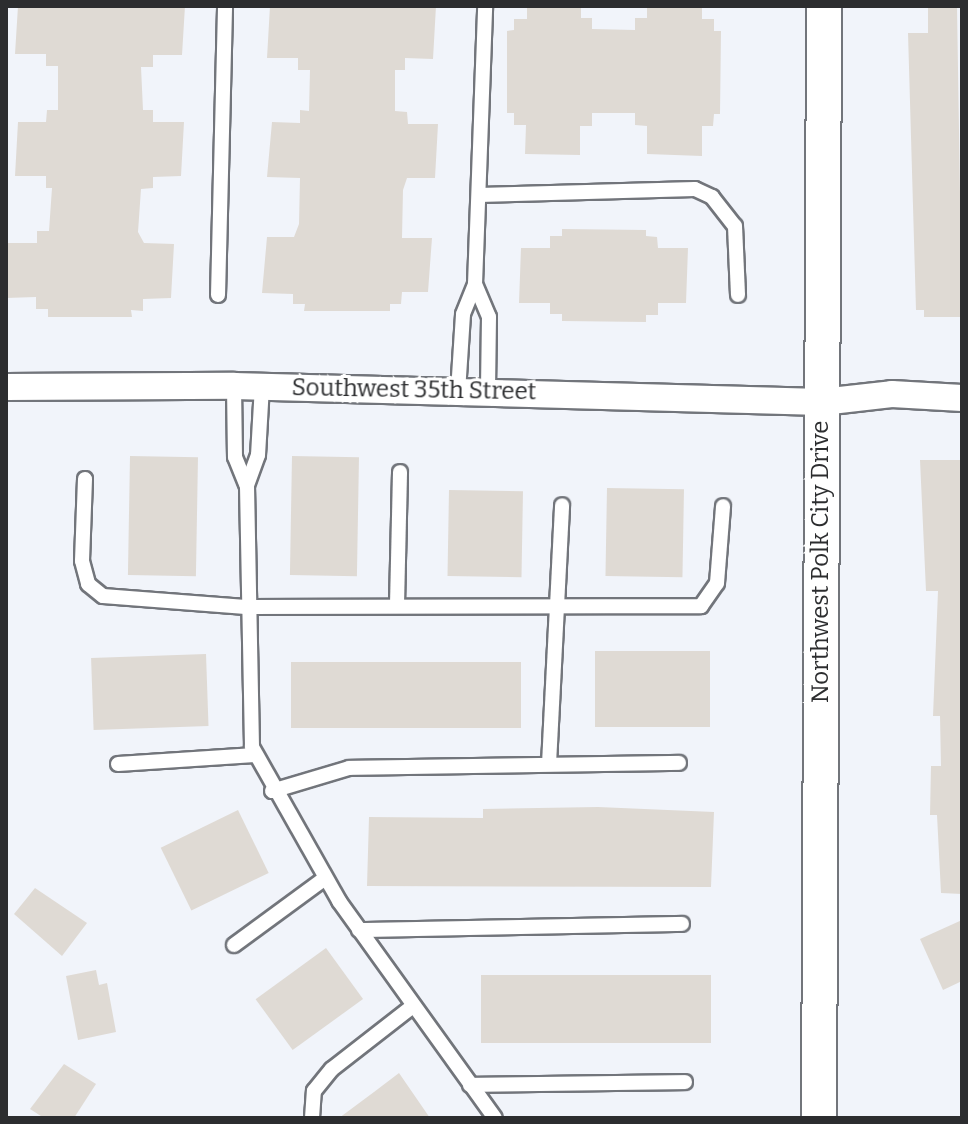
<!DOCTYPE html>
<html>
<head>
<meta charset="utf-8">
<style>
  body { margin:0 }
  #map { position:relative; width:968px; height:1124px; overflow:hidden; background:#f1f4fa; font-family:Bitter,serif }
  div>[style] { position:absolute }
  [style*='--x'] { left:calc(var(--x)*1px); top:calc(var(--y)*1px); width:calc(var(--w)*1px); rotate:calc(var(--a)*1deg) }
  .building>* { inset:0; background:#dfdad4; transform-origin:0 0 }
  .roads { filter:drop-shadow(2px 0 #72757b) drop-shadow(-2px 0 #72757b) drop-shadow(0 2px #72757b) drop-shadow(0 -2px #72757b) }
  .service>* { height:14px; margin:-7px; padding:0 7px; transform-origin:7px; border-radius:7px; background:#fff }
  .minor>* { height:26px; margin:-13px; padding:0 13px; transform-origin:13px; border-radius:13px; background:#fff }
  .tertiary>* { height:34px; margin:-17px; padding:0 17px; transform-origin:17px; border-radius:17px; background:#fff }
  span { translate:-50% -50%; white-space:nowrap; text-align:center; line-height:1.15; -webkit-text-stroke:6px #fff; paint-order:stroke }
  .street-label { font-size:24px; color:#2c2d2f }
  .frame { position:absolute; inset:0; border:8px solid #2c2d2f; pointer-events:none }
</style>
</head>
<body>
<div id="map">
  <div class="building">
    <div style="clip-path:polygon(18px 6px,185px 6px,182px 55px,153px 55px,153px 67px,141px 67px,143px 110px,153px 110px,153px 122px,184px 122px,181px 176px,153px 177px,153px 188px,141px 189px,138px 232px,144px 243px,174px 244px,171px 298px,143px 299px,143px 311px,131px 310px,132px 317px,48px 317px,48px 309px,36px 309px,36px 297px,6px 298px,8px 243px,37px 243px,37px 231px,49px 231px,52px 188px,46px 188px,46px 176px,15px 176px,18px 122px,46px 122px,47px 110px,58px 110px,58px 66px,46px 66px,46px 54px,15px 54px)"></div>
    <div style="clip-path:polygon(270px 6px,436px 6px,433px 59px,405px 58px,405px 70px,395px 70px,395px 111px,407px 112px,408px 124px,438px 124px,435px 178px,407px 178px,403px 190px,402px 238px,432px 238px,428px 292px,402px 292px,401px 304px,390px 304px,390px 311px,304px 311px,305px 304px,293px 304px,293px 294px,262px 293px,267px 237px,294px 237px,299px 224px,300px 178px,267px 177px,272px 122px,300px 123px,300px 110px,309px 111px,310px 70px,298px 70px,298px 58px,267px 58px)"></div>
    <div style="clip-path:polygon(527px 6px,581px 6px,581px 18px,592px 18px,592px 29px,635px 30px,635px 18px,647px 18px,647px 6px,702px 6px,702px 19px,714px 19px,714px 31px,721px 31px,720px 114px,714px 114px,713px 126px,702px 126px,702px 156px,647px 154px,647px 126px,635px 125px,635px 113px,592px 113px,592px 126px,580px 126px,580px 155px,525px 154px,526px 125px,514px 125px,514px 113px,507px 113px,507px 31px,514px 30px,514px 19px,527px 19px)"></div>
    <div style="clip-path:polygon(928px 6px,957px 6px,962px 317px,924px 317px,924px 310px,916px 310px,908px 33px,928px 33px)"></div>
    <div style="clip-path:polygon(562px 229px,646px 230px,646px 236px,657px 237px,658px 248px,688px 248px,686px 303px,658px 303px,658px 315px,646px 315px,646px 322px,562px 321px,562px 314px,550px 314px,550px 303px,519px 303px,521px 248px,550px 248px,550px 236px,562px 236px)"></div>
    <div style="left:130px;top:456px;width:68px;height:119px;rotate:1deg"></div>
    <div style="left:292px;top:456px;width:67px;height:119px;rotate:1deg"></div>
    <div style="clip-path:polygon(920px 460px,962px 460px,962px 894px,941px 893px,937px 815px,930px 815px,931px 766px,941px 766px,940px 716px,933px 716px,938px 591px,926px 591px)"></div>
    <div style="left:607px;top:488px;width:77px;height:88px;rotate:1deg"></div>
    <div style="left:449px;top:490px;width:74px;height:86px;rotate:1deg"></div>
    <div style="left:595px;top:651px;width:115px;height:76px"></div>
    <div style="left:206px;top:654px;width:72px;height:115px;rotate:88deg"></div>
    <div style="left:291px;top:662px;width:230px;height:66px"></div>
    <div style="clip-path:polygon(598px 807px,714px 812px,711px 887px,367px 886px,369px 817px,483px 818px,483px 809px)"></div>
    <div style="left:238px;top:810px;width:70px;height:86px;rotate:64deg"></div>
    <div style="clip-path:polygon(35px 888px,87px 923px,62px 956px,14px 914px)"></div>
    <div style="clip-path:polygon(962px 920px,962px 981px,943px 990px,920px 939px)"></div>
    <div style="left:326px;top:948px;width:63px;height:87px;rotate:54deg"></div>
    <div style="clip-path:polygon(96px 970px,99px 985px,107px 983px,116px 1032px,78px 1040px,66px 976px)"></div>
    <div style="left:481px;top:975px;width:230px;height:68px"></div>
    <div style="clip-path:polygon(64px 1064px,96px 1084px,74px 1118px,44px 1118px,30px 1109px)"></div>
    <div style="clip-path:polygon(399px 1073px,430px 1118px,339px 1118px,374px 1092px)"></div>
  </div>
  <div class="roads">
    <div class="service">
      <div style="--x:479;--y:195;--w:216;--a:-1.6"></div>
      <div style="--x:695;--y:189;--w:19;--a:25"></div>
      <div style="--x:712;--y:197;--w:37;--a:52"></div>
      <div style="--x:735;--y:226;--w:69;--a:87.5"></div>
      <div style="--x:475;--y:284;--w:36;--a:67"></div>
      <div style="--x:489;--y:317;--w:74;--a:90.8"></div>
      <div style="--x:218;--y:295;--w:289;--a:-88.6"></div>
      <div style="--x:234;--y:386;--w:71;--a:89.2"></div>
      <div style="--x:235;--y:457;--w:31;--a:68"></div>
      <div style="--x:262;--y:386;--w:69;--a:93.3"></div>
      <div style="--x:258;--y:455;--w:33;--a:110"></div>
      <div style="--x:247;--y:486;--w:261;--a:88.9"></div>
      <div style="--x:252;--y:747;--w:177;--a:60.5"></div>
      <div style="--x:339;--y:901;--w:267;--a:54.3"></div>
      <div style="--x:458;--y:392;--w:78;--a:-86.3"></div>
      <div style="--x:463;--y:314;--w:32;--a:-68"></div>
      <div style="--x:475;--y:284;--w:278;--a:-87.9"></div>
      <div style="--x:85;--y:479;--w:82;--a:92.1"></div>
      <div style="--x:82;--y:561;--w:24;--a:75"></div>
      <div style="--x:88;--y:584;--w:19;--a:39"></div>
      <div style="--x:103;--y:596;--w:143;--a:4.4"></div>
      <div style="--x:246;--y:607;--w:455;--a:-0.1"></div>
      <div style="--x:701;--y:606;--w:28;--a:-55"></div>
      <div style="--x:717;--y:583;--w:77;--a:-85.5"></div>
      <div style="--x:397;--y:605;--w:133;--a:-88.7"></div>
      <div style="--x:118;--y:764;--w:137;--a:-3.8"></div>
      <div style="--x:549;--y:764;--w:259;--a:-87.1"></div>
      <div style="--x:272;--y:791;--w:80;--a:-16.6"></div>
      <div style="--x:349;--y:768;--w:330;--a:-0.9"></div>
      <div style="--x:359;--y:930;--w:323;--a:-1.1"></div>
      <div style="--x:234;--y:945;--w:112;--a:-36.3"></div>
      <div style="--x:470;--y:1085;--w:215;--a:-0.8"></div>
      <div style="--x:312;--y:1118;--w:27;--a:-86"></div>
      <div style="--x:314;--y:1091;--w:28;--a:-51"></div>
      <div style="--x:332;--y:1069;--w:103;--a:-37.9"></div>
    </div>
    <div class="minor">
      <div style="--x:6;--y:387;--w:228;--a:-0.3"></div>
      <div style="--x:234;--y:386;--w:588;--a:1.56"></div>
      <div style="--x:822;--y:402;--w:70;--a:-6.5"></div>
      <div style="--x:892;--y:394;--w:70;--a:3.3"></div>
    </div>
    <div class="tertiary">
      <div style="--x:819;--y:1118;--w:1112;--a:-89.74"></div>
    </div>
  </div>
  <div class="street-label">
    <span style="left:414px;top:390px;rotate:1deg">Southwest 35th Street</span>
    <span style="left:821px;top:562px;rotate:-90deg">Northwest Polk City Drive</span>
  </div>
  <div class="frame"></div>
</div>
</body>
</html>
